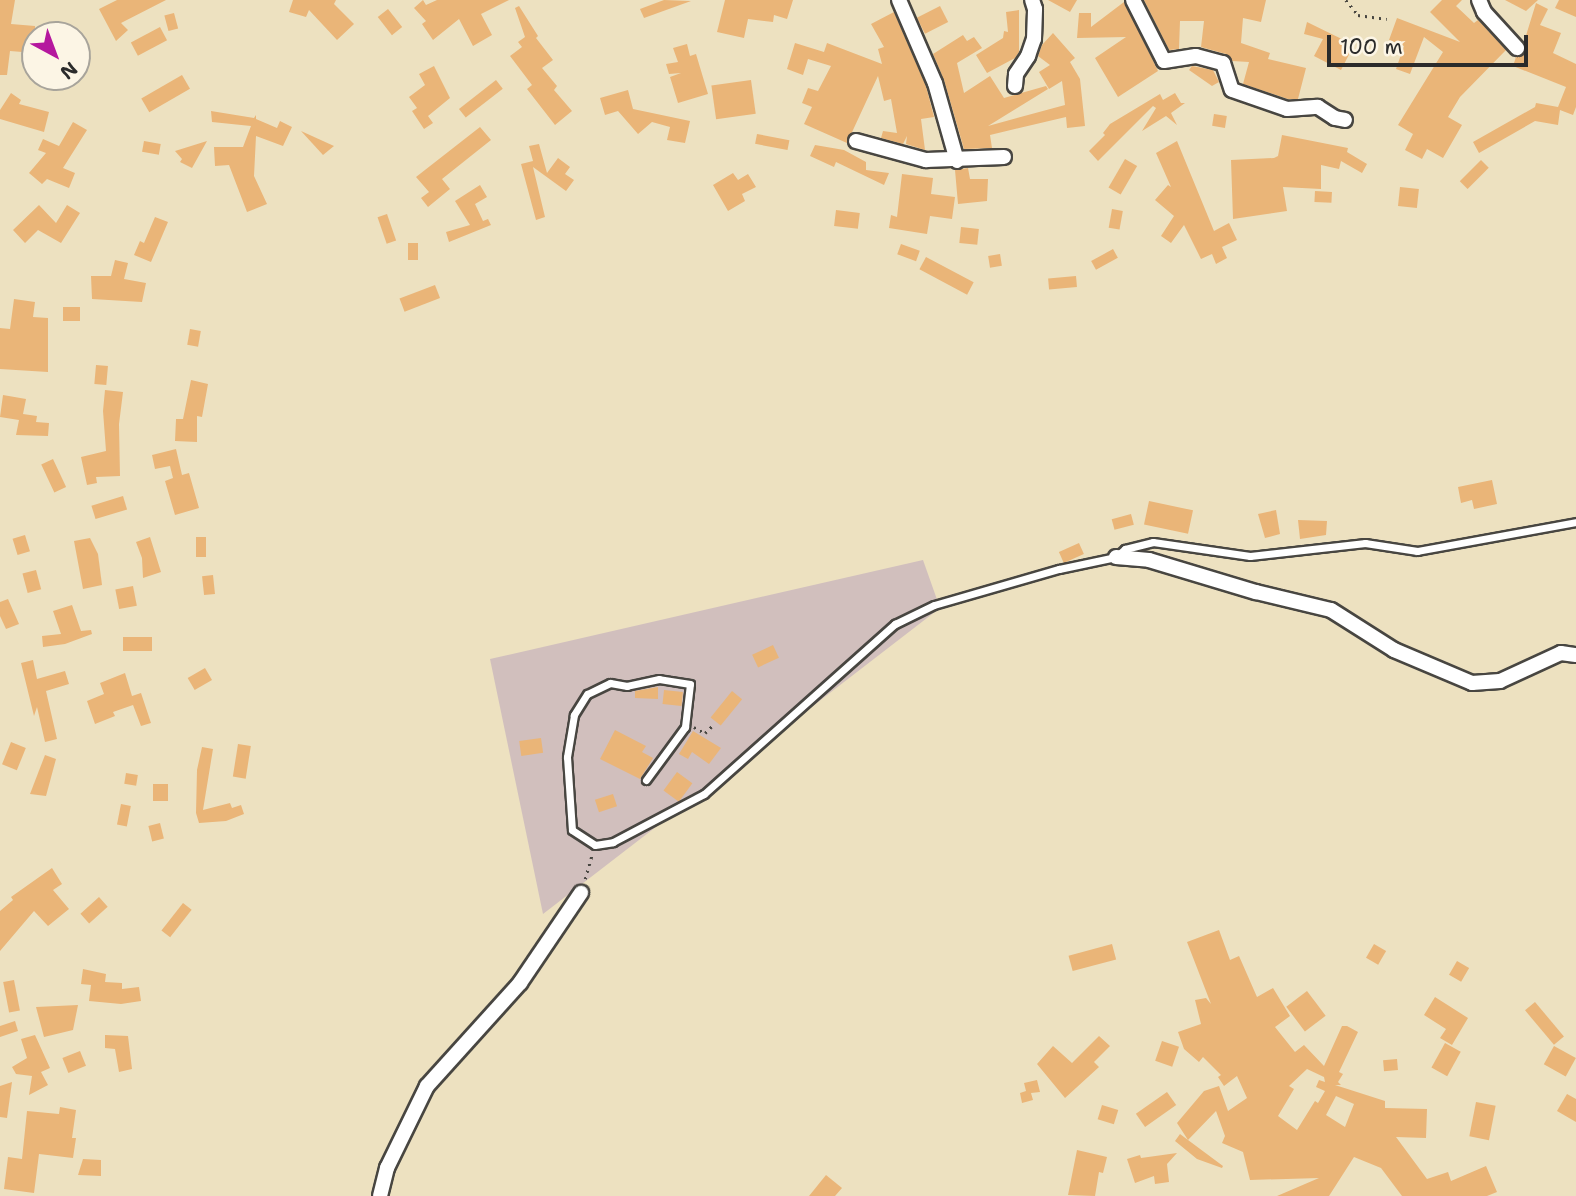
<!DOCTYPE html>
<html>
<head>
<meta charset="utf-8">
<style>
  body { margin:0 }
  #map { position:relative; width:1576px; height:1196px; overflow:hidden; background:#ede1c0; font-family:"Shantell Sans",sans-serif }
  div>[style] { position:absolute }
  [style*='--x'] { left:calc(var(--x)*1px); top:calc(var(--y)*1px); width:calc(var(--w)*1px); rotate:calc(var(--a)*1deg) }
  .industrial>* { inset:0; background:#d1bfbd }
  .building>* { inset:0; background:#eab578; transform-origin:0 0 }
  .path>* { height:2.5px; margin-top:-1.25px; transform-origin:0; background:repeating-linear-gradient(90deg,#484641 0 2px,transparent 0 7px) }
  .roads { filter:drop-shadow(2px 0 #484641) drop-shadow(-2px 0 #484641) drop-shadow(0 2px #484641) drop-shadow(0 -2px #484641) }
  .service>* { height:7px; margin:-3.5px; padding:0 3.5px; transform-origin:3.5px; border-radius:3.5px; background:#fff }
  .minor>* { height:14px; margin:-7px; padding:0 7px; transform-origin:7px; border-radius:7px; background:#fff }
  span { translate:-50% -50%; white-space:nowrap; text-align:center; line-height:1.15; -webkit-text-stroke:5px #fcf5e5; paint-order:stroke }
  .north { position:absolute; left:21px; top:21px; width:70px; height:70px; box-sizing:border-box; background:#fcf5e5; border:2px solid #a8a49b; border-radius:50%; rotate:139deg; font-size:19px; font-weight:700; line-height:28px; text-align:center; color:#2b2b2b }
  .north::after { content:''; display:block; margin:auto; width:24px; height:32px; background:#b5179e; clip-path:polygon(50% 0,100% 100%,50% 72%,0 100%) }
  .scale { position:absolute; left:1327px; top:35px; width:201px; height:32px; box-sizing:border-box; border:4px solid #2b2b2b; border-top:0; padding-left:9px; font-size:21px; line-height:24px; white-space:nowrap; color:#2b2b2b; -webkit-text-stroke:5px #fcf5e5; paint-order:stroke }
</style>
</head>
<body>
<div id="map">
  <div class="industrial">
    <div style="clip-path:polygon(923px 560px,940px 608px,543px 914px,490px 659px)"></div>
  </div>
  <div class="building">
    <div style="clip-path:polygon(0 0,15px 0,11px 24px,35px 26px,35px 53px,10px 51px,7px 75px,0 75px)"></div>
    <div style="clip-path:polygon(117px 0,166px 0,121px 23px,128px 30px,116px 41px,99px 9px)"></div>
    <div style="clip-path:polygon(293px 0,336px 0,334px 4px,354px 24px,337px 40px,309px 10px,306px 17px,289px 12px)"></div>
    <div style="clip-path:polygon(423px 0,426px 5px,437px 0,509px 0,481px 14px,492px 35px,473px 46px,459px 19px,433px 40px,422px 24px,426px 21px,414px 8px)"></div>
    <div style="clip-path:polygon(664px 0,691px 1px,644px 18px,640px 9px)"></div>
    <div style="clip-path:polygon(725px 0,793px 0,787px 19px,774px 15px,773px 22px,748px 19px,744px 38px,717px 32px)"></div>
    <div style="clip-path:polygon(1048px 0,1077px 0,1070px 12px)"></div>
    <div style="clip-path:polygon(1144px 0,1266px 0,1261px 22px,1243px 18px,1241px 43px,1270px 53px,1268px 59px,1306px 68px,1298px 99px,1288px 99px,1243px 84px,1249px 62px,1232px 61px,1226px 54px,1201px 47px,1204px 21px,1180px 21px,1179px 49px,1169px 50px)"></div>
    <div style="clip-path:polygon(1442px 0,1462px 0,1456px 6px,1474px 23px,1478px 20px,1506px 50px,1460px 97px,1448px 117px,1462px 125px,1443px 158px,1427px 149px,1422px 159px,1405px 150px,1413px 134px,1398px 125px,1443px 52px,1424px 37px,1410px 74px,1396px 69px,1404px 46px,1389px 40px,1397px 18px,1460px 42px,1430px 12px)"></div>
    <div style="clip-path:polygon(1505px 0,1538px 0,1526px 11px)"></div>
    <div style="clip-path:polygon(1559px 0,1576px 0,1576px 17px,1555px 8px)"></div>
    <div style="clip-path:polygon(1124px 2px,1158px 71px,1118px 97px,1095px 58px,1126px 37px,1077px 38px,1079px 13px,1091px 13px,1091px 27px)"></div>
    <div style="clip-path:polygon(1536px 3px,1548px 9px,1540px 25px,1561px 33px,1553px 53px,1576px 64px,1576px 107px,1573px 115px,1560px 110px,1558px 125px,1535px 121px,1479px 153px,1473px 142px,1535px 107px,1536px 103px,1558px 107px,1566px 87px,1513px 66px,1516px 57px,1526px 52px,1524px 42px)"></div>
    <div style="clip-path:polygon(519px 6px,538px 36px,536px 38px,553px 60px,542px 68px,557px 86px,554px 90px,572px 111px,555px 125px,527px 89px,532px 85px,510px 56px,522px 47px,518px 42px,525px 37px,515px 8px)"></div>
    <div style="left:940px;top:6px;width:18px;height:26px;rotate:63deg"></div>
    <div style="left:388px;top:9px;width:23px;height:13px;rotate:52deg"></div>
    <div style="clip-path:polygon(1019px 10px,1019px 52px,1015px 58px,987px 73px,976px 55px,1003px 38px,1004px 31px,1008px 32px,1006px 12px)"></div>
    <div style="clip-path:polygon(894px 12px,926px 86px,934px 117px,921px 119px,925px 150px,906px 144px,907px 136px,903px 144px,881px 138px,883px 131px,897px 133px,891px 99px,884px 101px,878px 76px,847px 143px,804px 124px,812px 107px,802px 103px,808px 88px,818px 91px,831px 66px,808px 59px,803px 75px,787px 69px,795px 43px,824px 52px,827px 43px,882px 64px,878px 49px,884px 47px,871px 24px)"></div>
    <div style="left:174px;top:13px;width:16px;height:10px;rotate:75deg"></div>
    <div style="clip-path:polygon(1307px 22px,1354px 45px,1341px 70px,1314px 56px,1323px 39px,1304px 34px)"></div>
    <div style="left:160px;top:27px;width:15px;height:33px;rotate:62deg"></div>
    <div style="clip-path:polygon(1053px 33px,1075px 58px,1070px 62px,1080px 79px,1085px 126px,1067px 128px,1066px 117px,990px 135px,992px 148px,964px 149px,944px 80px,933px 54px,963px 35px,967px 41px,974px 37px,982px 48px,957px 63px,964px 93px,990px 76px,1004px 98px,1046px 86px,1048px 89px,988px 126px,1065px 105px,1062px 81px,1049px 89px,1039px 72px,1050px 65px,1038px 56px,1042px 45px)"></div>
    <div style="clip-path:polygon(687px 44px,690px 56px,696px 54px,708px 94px,678px 103px,670px 77px,681px 73px,669px 74px,666px 64px,678px 62px,673px 48px)"></div>
    <div style="clip-path:polygon(434px 66px,450px 98px,428px 116px,433px 123px,424px 129px,412px 111px,417px 108px,409px 97px,425px 85px,419px 74px)"></div>
    <div style="clip-path:polygon(1192px 66px,1213px 70px,1219px 82px,1212px 86px,1189px 70px)"></div>
    <div style="left:182px;top:75px;width:16px;height:47px;rotate:60deg"></div>
    <div style="left:496px;top:80px;width:11px;height:47px;rotate:52deg"></div>
    <div style="left:751px;top:80px;width:34px;height:40px;rotate:82deg"></div>
    <div style="clip-path:polygon(628px 90px,633px 109px,690px 121px,685px 143px,667px 140px,670px 127px,652px 122px,638px 134px,618px 111px,605px 115px,600px 98px)"></div>
    <div style="clip-path:polygon(11px 93px,21px 100px,19px 104px,49px 112px,44px 132px,0 119px,0 110px)"></div>
    <div style="clip-path:polygon(1175px 93px,1181px 103px,1185px 103px,1171px 113px,1177px 125px,1166px 116px,1142px 131px,1156px 108px,1153px 106px,1098px 161px,1089px 151px,1105px 135px,1103px 133px,1110px 124px,1160px 94px,1163px 100px)"></div>
    <div style="clip-path:polygon(211px 111px,254px 118px,256px 115px,256px 119px,277px 128px,280px 121px,292px 127px,283px 146px,256px 136px,254px 176px,267px 204px,247px 212px,229px 165px,215px 166px,214px 147px,243px 147px,251px 126px,212px 122px)"></div>
    <div style="left:1214px;top:114px;width:13px;height:12px;rotate:9deg"></div>
    <div style="clip-path:polygon(73px 122px,87px 130px,63px 168px,75px 173px,69px 188px,47px 179px,42px 184px,29px 173px,46px 153px,38px 150px,43px 139px,59px 146px)"></div>
    <div style="clip-path:polygon(480px 127px,491px 140px,442px 179px,450px 189px,428px 207px,421px 198px,429px 192px,416px 177px)"></div>
    <div style="clip-path:polygon(301px 131px,334px 146px,323px 155px)"></div>
    <div style="left:757px;top:134px;width:33px;height:10px;rotate:11deg"></div>
    <div style="clip-path:polygon(1282px 135px,1348px 148px,1347px 152px,1367px 164px,1362px 173px,1341px 161px,1339px 169px,1321px 165px,1321px 189px,1283px 187px,1287px 211px,1233px 219px,1231px 160px,1274px 158px,1278px 156px)"></div>
    <div style="left:144px;top:141px;width:17px;height:11px;rotate:10deg"></div>
    <div style="clip-path:polygon(207px 141px,192px 168px,180px 162px,182px 159px,175px 151px)"></div>
    <div style="clip-path:polygon(1177px 141px,1214px 231px,1229px 223px,1237px 240px,1222px 247px,1227px 258px,1216px 264px,1212px 254px,1201px 259px,1184px 225px,1171px 243px,1161px 236px,1174px 216px,1155px 200px,1168px 185px,1171px 187px,1156px 153px)"></div>
    <div style="clip-path:polygon(539px 144px,547px 173px,558px 158px,570px 167px,565px 174px,574px 180px,566px 191px,533px 167px,545px 217px,536px 220px,521px 164px,533px 161px,529px 146px)"></div>
    <div style="clip-path:polygon(815px 145px,844px 150px,866px 162px,866px 170px,889px 173px,884px 185px,836px 162px,834px 167px,810px 156px)"></div>
    <div style="left:1125px;top:159px;width:14px;height:33px;rotate:30deg"></div>
    <div style="left:1481px;top:160px;width:11px;height:30px;rotate:45deg"></div>
    <div style="clip-path:polygon(968px 168px,970px 179px,988px 179px,987px 201px,958px 204px,955px 170px)"></div>
    <div style="clip-path:polygon(733px 173px,738px 180px,748px 174px,756px 187px,742px 194px,745px 201px,728px 211px,713px 185px)"></div>
    <div style="clip-path:polygon(902px 174px,933px 178px,931px 194px,955px 197px,952px 219px,930px 216px,927px 234px,889px 228px,891px 215px,897px 217px)"></div>
    <div style="clip-path:polygon(480px 185px,487px 197px,475px 204px,483px 221px,488px 219px,491px 225px,449px 242px,446px 232px,470px 225px,455px 201px)"></div>
    <div style="left:1400px;top:187px;width:19px;height:19px;rotate:6deg"></div>
    <div style="left:1315px;top:191px;width:17px;height:11px;rotate:3deg"></div>
    <div style="clip-path:polygon(39px 205px,56px 223px,67px 205px,80px 213px,61px 243px,38px 230px,25px 243px,13px 230px)"></div>
    <div style="left:1112px;top:209px;width:11px;height:19px;rotate:10deg"></div>
    <div style="left:836px;top:210px;width:24px;height:16px;rotate:7deg"></div>
    <div style="left:387px;top:214px;width:28px;height:10px;rotate:71deg"></div>
    <div style="clip-path:polygon(155px 217px,168px 222px,151px 262px,134px 255px,140px 241px,144px 243px)"></div>
    <div style="left:961px;top:227px;width:18px;height:16px;rotate:6deg"></div>
    <div style="left:408px;top:243px;width:10px;height:17px"></div>
    <div style="left:901px;top:244px;width:20px;height:11px;rotate:20deg"></div>
    <div style="left:1113px;top:249px;width:10px;height:25px;rotate:61deg"></div>
    <div style="left:1000px;top:254px;width:12px;height:12px;rotate:81deg"></div>
    <div style="left:926px;top:257px;width:54px;height:14px;rotate:28deg"></div>
    <div style="clip-path:polygon(115px 260px,128px 263px,124px 279px,146px 283px,142px 302px,92px 299px,91px 276px,111px 276px)"></div>
    <div style="left:1076px;top:276px;width:11px;height:28px;rotate:85deg"></div>
    <div style="left:435px;top:285px;width:14px;height:38px;rotate:69deg"></div>
    <div style="clip-path:polygon(14px 299px,35px 302px,33px 317px,48px 318px,48px 372px,0 369px,0 328px,10px 329px)"></div>
    <div style="left:80px;top:307px;width:14px;height:17px;rotate:90deg"></div>
    <div style="left:190px;top:329px;width:11px;height:16px;rotate:10deg"></div>
    <div style="left:96px;top:365px;width:12px;height:19px;rotate:5deg"></div>
    <div style="clip-path:polygon(191px 380px,208px 384px,202px 417px,197px 416px,197px 442px,175px 441px,176px 419px,183px 419px)"></div>
    <div style="clip-path:polygon(105px 390px,123px 392px,119px 424px,120px 476px,96px 477px,97px 483px,87px 485px,81px 457px,106px 451px,103px 411px)"></div>
    <div style="clip-path:polygon(3px 395px,26px 399px,23px 414px,37px 416px,36px 422px,49px 423px,48px 436px,16px 435px,19px 420px,0 417px)"></div>
    <div style="clip-path:polygon(176px 449px,182px 475px,189px 473px,199px 508px,175px 515px,165px 481px,173px 478px,170px 466px,155px 469px,152px 455px)"></div>
    <div style="left:53px;top:459px;width:31px;height:13px;rotate:65deg"></div>
    <div style="clip-path:polygon(1492px 480px,1497px 504px,1474px 509px,1472px 500px,1461px 503px,1458px 487px)"></div>
    <div style="left:123px;top:496px;width:14px;height:33px;rotate:73deg"></div>
    <div style="left:1149px;top:501px;width:45px;height:24px;rotate:12deg"></div>
    <div style="clip-path:polygon(1276px 510px,1280px 534px,1265px 538px,1258px 514px)"></div>
    <div style="left:1131px;top:514px;width:11px;height:20px;rotate:75deg"></div>
    <div style="clip-path:polygon(1298px 520px,1327px 521px,1326px 535px,1300px 539px)"></div>
    <div style="left:25px;top:535px;width:17px;height:13px;rotate:73deg"></div>
    <div style="clip-path:polygon(150px 537px,161px 572px,143px 578px,142px 558px,136px 542px)"></div>
    <div style="left:196px;top:537px;width:10px;height:20px"></div>
    <div style="clip-path:polygon(90px 538px,98px 554px,102px 585px,83px 589px,74px 541px)"></div>
    <div style="left:1079px;top:543px;width:12px;height:22px;rotate:66deg"></div>
    <div style="left:36px;top:570px;width:20px;height:14px;rotate:75deg"></div>
    <div style="left:213px;top:575px;width:19px;height:11px;rotate:84deg"></div>
    <div style="left:133px;top:586px;width:20px;height:18px;rotate:79deg"></div>
    <div style="clip-path:polygon(8px 599px,19px 624px,6px 629px,0 616px,0 602px)"></div>
    <div style="clip-path:polygon(72px 605px,81px 631px,91px 630px,92px 634px,65px 644px,43px 647px,42px 636px,61px 634px,53px 611px)"></div>
    <div style="left:152px;top:637px;width:14px;height:29px;rotate:90deg"></div>
    <div style="left:773px;top:645px;width:14px;height:23px;rotate:65deg"></div>
    <div style="clip-path:polygon(33px 660px,37px 679px,65px 671px,69px 684px,46px 691px,57px 739px,45px 742px,37px 707px,34px 716px,21px 663px)"></div>
    <div style="left:205px;top:668px;width:14px;height:20px;rotate:60deg"></div>
    <div style="clip-path:polygon(125px 673px,132px 696px,141px 693px,151px 723px,141px 726px,133px 705px,113px 712px,115px 716px,95px 724px,87px 701px,104px 694px,100px 683px)"></div>
    <div style="clip-path:polygon(658px 687px,658px 699px,635px 698px,635px 691px)"></div>
    <div style="left:664px;top:690px;width:19px;height:14px;rotate:6deg"></div>
    <div style="left:732px;top:691px;width:13px;height:34px;rotate:39deg"></div>
    <div style="clip-path:polygon(615px 730px,646px 746px,642px 752px,653px 758px,640px 779px,600px 759px)"></div>
    <div style="clip-path:polygon(693px 731px,721px 748px,709px 764px,692px 752px,688px 759px,679px 754px)"></div>
    <div style="left:541px;top:738px;width:15px;height:22px;rotate:82deg"></div>
    <div style="left:11px;top:742px;width:16px;height:24px;rotate:22deg"></div>
    <div style="left:238px;top:744px;width:13px;height:33px;rotate:9deg"></div>
    <div style="clip-path:polygon(202px 747px,213px 749px,203px 810px,230px 803px,232px 808px,241px 805px,244px 814px,226px 821px,199px 823px,196px 813px,197px 770px)"></div>
    <div style="clip-path:polygon(45px 755px,56px 759px,46px 796px,30px 794px)"></div>
    <div style="left:677px;top:772px;width:19px;height:23px;rotate:36deg"></div>
    <div style="left:126px;top:773px;width:12px;height:11px;rotate:9deg"></div>
    <div style="left:153px;top:784px;width:15px;height:17px"></div>
    <div style="left:613px;top:794px;width:13px;height:19px;rotate:72deg"></div>
    <div style="left:121px;top:804px;width:10px;height:21px;rotate:11deg"></div>
    <div style="left:160px;top:823px;width:16px;height:12px;rotate:76deg"></div>
    <div style="clip-path:polygon(52px 868px,62px 884px,53px 890px,69px 909px,48px 926px,34px 911px,0 951px,0 911px,13px 900px,11px 897px)"></div>
    <div style="left:99px;top:897px;width:13px;height:25px;rotate:48deg"></div>
    <div style="left:183px;top:903px;width:11px;height:35px;rotate:38deg"></div>
    <div style="clip-path:polygon(evenodd,1219px 930px,1230px 960px,1239px 956px,1257px 997px,1273px 988px,1290px 1016px,1275px 1027px,1295px 1052px,1304px 1045px,1324px 1066px,1342px 1026px,1347px 1026px,1358px 1032px,1339px 1072px,1343px 1074px,1338px 1082px,1341px 1085px,1335px 1085px,1385px 1101px,1385px 1108px,1427px 1109px,1426px 1138px,1396px 1137px,1427px 1179px,1448px 1172px,1451px 1181px,1486px 1166px,1497px 1192px,1487px 1196px,1402px 1196px,1381px 1168px,1354px 1157px,1329px 1196px,1277px 1196px,1319px 1178px,1250px 1180px,1243px 1152px,1222px 1143px,1225px 1136px,1216px 1111px,1188px 1140px,1223px 1166px,1222px 1168px,1197px 1159px,1175px 1141px,1180px 1134px,1188px 1140px,1177px 1123px,1204px 1091px,1219px 1086px,1228px 1111px,1247px 1098px,1237px 1076px,1224px 1086px,1218px 1077px,1221px 1075px,1203px 1057px,1199px 1062px,1184px 1049px,1178px 1032px,1201px 1024px,1195px 1000px,1206px 998px,1211px 1004px,1187px 942px,1219px 930px,1307px 1069px,1324px 1077px,1325px 1082px,1319px 1080px,1316px 1087px,1325px 1091px,1318px 1103px,1315px 1101px,1297px 1130px,1278px 1116px,1294px 1089px,1289px 1086px,1307px 1069px,1219px 930px,1336px 1096px,1354px 1104px,1345px 1127px,1326px 1115px,1336px 1096px)"></div>
    <div style="left:1112px;top:944px;width:16px;height:45px;rotate:75deg"></div>
    <div style="left:1374px;top:944px;width:14px;height:16px;rotate:30deg"></div>
    <div style="left:1457px;top:961px;width:14px;height:16px;rotate:30deg"></div>
    <div style="clip-path:polygon(83px 969px,106px 974px,105px 982px,122px 983px,122px 989px,139px 987px,141px 1001px,121px 1004px,89px 1001px,91px 985px,81px 984px)"></div>
    <div style="left:14px;top:980px;width:31px;height:11px;rotate:79deg"></div>
    <div style="left:1307px;top:991px;width:31px;height:26px;rotate:53deg"></div>
    <div style="clip-path:polygon(1435px 997px,1468px 1018px,1452px 1045px,1440px 1038px,1446px 1029px,1424px 1015px)"></div>
    <div style="left:1535px;top:1002px;width:45px;height:13px;rotate:50deg"></div>
    <div style="clip-path:polygon(78px 1005px,73px 1030px,44px 1037px,36px 1007px)"></div>
    <div style="clip-path:polygon(15px 1021px,18px 1031px,0 1037px,0 1026px)"></div>
    <div style="clip-path:polygon(35px 1035px,50px 1068px,41px 1072px,48px 1085px,29px 1095px,32px 1076px,16px 1074px,12px 1067px,27px 1058px,21px 1039px)"></div>
    <div style="clip-path:polygon(105px 1035px,128px 1036px,132px 1069px,119px 1072px,115px 1049px,105px 1048px)"></div>
    <div style="clip-path:polygon(1099px 1036px,1110px 1046px,1094px 1062px,1099px 1067px,1065px 1098px,1037px 1064px,1053px 1046px,1072px 1063px)"></div>
    <div style="left:1162px;top:1041px;width:18px;height:21px;rotate:19deg"></div>
    <div style="left:1445px;top:1043px;width:18px;height:28px;rotate:29deg"></div>
    <div style="left:1554px;top:1046px;width:25px;height:21px;rotate:29deg"></div>
    <div style="left:80px;top:1051px;width:16px;height:19px;rotate:68deg"></div>
    <div style="left:1397px;top:1059px;width:11px;height:14px;rotate:85deg"></div>
    <div style="clip-path:polygon(1037px 1080px,1040px 1092px,1031px 1093px,1033px 1100px,1022px 1103px,1020px 1093px,1026px 1091px,1024px 1083px)"></div>
    <div style="clip-path:polygon(12px 1082px,7px 1118px,0 1117px,0 1086px)"></div>
    <div style="left:1167px;top:1092px;width:16px;height:38px;rotate:55deg"></div>
    <div style="clip-path:polygon(1567px 1094px,1576px 1099px,1576px 1122px,1557px 1111px)"></div>
    <div style="left:1476px;top:1102px;width:20px;height:35px;rotate:11deg"></div>
    <div style="left:1102px;top:1105px;width:17px;height:15px;rotate:17deg"></div>
    <div style="clip-path:polygon(60px 1107px,76px 1110px,72px 1138px,76px 1138px,73px 1158px,39px 1154px,34px 1193px,4px 1189px,8px 1157px,22px 1159px,27px 1111px,59px 1114px)"></div>
    <div style="clip-path:polygon(1077px 1150px,1107px 1157px,1103px 1173px,1099px 1172px,1095px 1196px,1068px 1195px)"></div>
    <div style="clip-path:polygon(1177px 1153px,1167px 1164px,1169px 1182px,1155px 1184px,1154px 1176px,1135px 1183px,1127px 1159px,1140px 1155px,1141px 1158px)"></div>
    <div style="clip-path:polygon(83px 1159px,101px 1160px,101px 1176px,78px 1175px)"></div>
    <div style="clip-path:polygon(826px 1175px,842px 1188px,835px 1196px,809px 1196px)"></div>
  </div>
  <div class="path">
    <div style="--x:1346;--y:0;--w:19;--a:51"></div>
    <div style="--x:1358;--y:15;--w:29;--a:8"></div>
    <div style="--x:694;--y:727;--w:13;--a:29"></div>
    <div style="--x:705;--y:733;--w:10;--a:-45"></div>
    <div style="--x:585;--y:879;--w:25;--a:-74"></div>
  </div>
  <div class="roads">
    <div class="service">
      <div style="--x:646;--y:780;--w:66;--a:-53.7"></div>
      <div style="--x:685;--y:727;--w:43;--a:-83.4"></div>
      <div style="--x:690;--y:684;--w:31;--a:-171"></div>
      <div style="--x:659;--y:679;--w:33;--a:168"></div>
      <div style="--x:627;--y:686;--w:17;--a:-170"></div>
      <div style="--x:610;--y:683;--w:25;--a:154"></div>
      <div style="--x:587;--y:694;--w:25;--a:122"></div>
      <div style="--x:574;--y:715;--w:43;--a:99.5"></div>
      <div style="--x:567;--y:757;--w:73;--a:86.1"></div>
      <div style="--x:572;--y:830;--w:27;--a:33"></div>
      <div style="--x:595;--y:845;--w:18;--a:-9"></div>
      <div style="--x:613;--y:842;--w:103;--a:-27.8"></div>
      <div style="--x:704;--y:794;--w:256;--a:-41.7"></div>
      <div style="--x:895;--y:624;--w:43;--a:-26"></div>
      <div style="--x:934;--y:605;--w:130;--a:-16.1"></div>
      <div style="--x:1059;--y:569;--w:58;--a:-11.9"></div>
      <div style="--x:1116;--y:557;--w:12;--a:-42"></div>
      <div style="--x:1125;--y:549;--w:29;--a:-14"></div>
      <div style="--x:1153;--y:542;--w:98;--a:8.2"></div>
      <div style="--x:1250;--y:556;--w:116;--a:-6.4"></div>
      <div style="--x:1365;--y:543;--w:53;--a:8.7"></div>
      <div style="--x:1417;--y:551;--w:162;--a:-10.3"></div>
    </div>
    <div class="minor">
      <div style="--x:899;--y:0;--w:90;--a:66.6"></div>
      <div style="--x:935;--y:83;--w:81;--a:74.2"></div>
      <div style="--x:1133;--y:0;--w:68;--a:63.1"></div>
      <div style="--x:1164;--y:61;--w:32;--a:-9"></div>
      <div style="--x:1196;--y:56;--w:28;--a:15"></div>
      <div style="--x:1223;--y:63;--w:28;--a:72"></div>
      <div style="--x:1232;--y:90;--w:58;--a:19.1"></div>
      <div style="--x:1287;--y:109;--w:31;--a:-4"></div>
      <div style="--x:1318;--y:107;--w:20;--a:33"></div>
      <div style="--x:1335;--y:118;--w:10;--a:11"></div>
      <div style="--x:1479;--y:0;--w:13;--a:67"></div>
      <div style="--x:1484;--y:12;--w:49;--a:47.5"></div>
      <div style="--x:1015;--y:86;--w:12;--a:-85"></div>
      <div style="--x:1016;--y:74;--w:22;--a:-56"></div>
      <div style="--x:1028;--y:56;--w:18;--a:-71"></div>
      <div style="--x:1034;--y:39;--w:30;--a:-88"></div>
      <div style="--x:1035;--y:9;--w:9;--a:-108"></div>
      <div style="--x:856;--y:141;--w:73;--a:15.2"></div>
      <div style="--x:926;--y:160;--w:78;--a:-2.2"></div>
      <div style="--x:1116;--y:557;--w:33;--a:5"></div>
      <div style="--x:1149;--y:560;--w:112;--a:16.7"></div>
      <div style="--x:1256;--y:592;--w:77;--a:13.5"></div>
      <div style="--x:1331;--y:610;--w:75;--a:32.4"></div>
      <div style="--x:1394;--y:650;--w:85;--a:22.9"></div>
      <div style="--x:1472;--y:683;--w:28;--a:-4"></div>
      <div style="--x:1500;--y:681;--w:67;--a:-24.7"></div>
      <div style="--x:1561;--y:653;--w:15;--a:8"></div>
      <div style="--x:380;--y:1196;--w:29;--a:-76"></div>
      <div style="--x:387;--y:1168;--w:91;--a:-64"></div>
      <div style="--x:427;--y:1086;--w:139;--a:-47.9"></div>
      <div style="--x:520;--y:983;--w:109;--a:-55.9"></div>
    </div>
  </div>
  <div class="north">N</div>
  <div class="scale">100 m</div>
</div>
</body>
</html>
